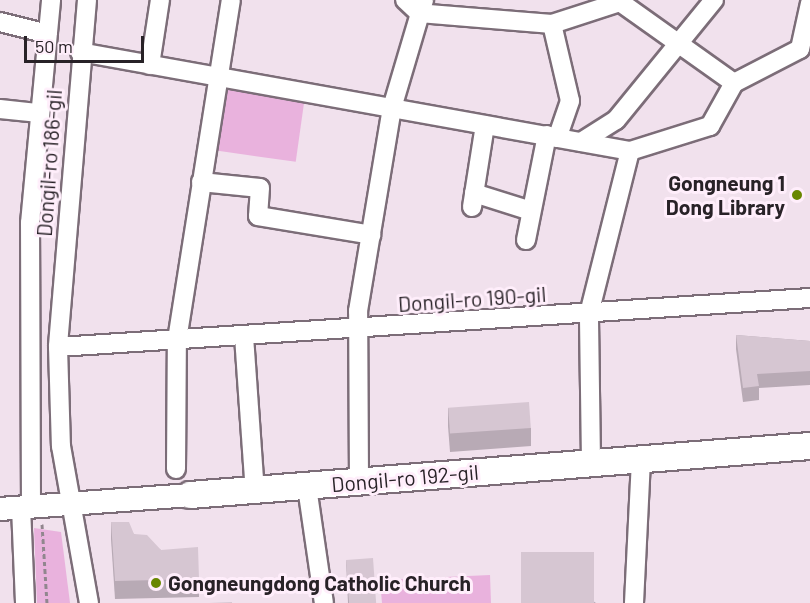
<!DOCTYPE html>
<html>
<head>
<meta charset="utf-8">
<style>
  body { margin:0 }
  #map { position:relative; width:810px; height:603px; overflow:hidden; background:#f1e1ed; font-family:Barlow,sans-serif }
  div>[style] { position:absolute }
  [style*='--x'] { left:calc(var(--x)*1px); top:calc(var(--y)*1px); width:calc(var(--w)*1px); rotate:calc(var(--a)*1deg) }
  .green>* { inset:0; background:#e9b2dd; transform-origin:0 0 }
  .path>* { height:3px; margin-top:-1.5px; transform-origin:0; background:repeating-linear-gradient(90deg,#91868e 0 4.5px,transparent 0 7.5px) }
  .roads { filter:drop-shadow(2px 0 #7c6d78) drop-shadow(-2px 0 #7c6d78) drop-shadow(0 2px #7c6d78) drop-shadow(0 -2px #7c6d78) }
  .minor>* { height:18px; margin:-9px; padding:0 9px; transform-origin:9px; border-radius:9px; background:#fff }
  .tertiary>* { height:22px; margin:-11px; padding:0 11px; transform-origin:11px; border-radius:11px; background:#fff }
  .secondary>* { height:26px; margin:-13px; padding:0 13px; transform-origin:13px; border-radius:13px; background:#fff }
  .wall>* { inset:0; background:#b8aab5 }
  .building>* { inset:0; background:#d6c6d2; transform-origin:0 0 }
  .dots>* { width:16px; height:16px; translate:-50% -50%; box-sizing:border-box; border:3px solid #ffeefb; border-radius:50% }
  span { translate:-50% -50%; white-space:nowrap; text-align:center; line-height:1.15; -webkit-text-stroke:6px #ffeefb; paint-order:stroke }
  .street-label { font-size:21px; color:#282227 }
  .poi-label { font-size:21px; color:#282227; font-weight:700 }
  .right { translate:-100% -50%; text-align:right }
  .left { translate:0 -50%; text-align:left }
  .scale { position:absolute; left:24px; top:36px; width:120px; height:27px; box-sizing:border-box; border:3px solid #282227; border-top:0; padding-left:8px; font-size:18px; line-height:21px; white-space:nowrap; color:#282227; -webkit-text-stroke:4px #ffeefb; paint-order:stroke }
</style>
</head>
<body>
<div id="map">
  <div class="green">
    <div style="left:224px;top:83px;width:82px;height:68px;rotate:8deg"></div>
    <div style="clip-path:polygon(34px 528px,61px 532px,70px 603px,37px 603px)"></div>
    <div style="clip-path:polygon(490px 575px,491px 603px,382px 603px,380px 580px)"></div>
  </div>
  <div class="path">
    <div style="--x:42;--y:524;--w:79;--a:86.4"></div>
  </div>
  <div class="roads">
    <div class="minor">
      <div style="--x:87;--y:0;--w:348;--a:94.8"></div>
      <div style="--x:58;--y:347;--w:99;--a:88.3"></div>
      <div style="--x:61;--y:446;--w:159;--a:79.9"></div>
      <div style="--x:0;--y:22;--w:49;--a:14"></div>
      <div style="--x:552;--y:24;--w:79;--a:76.8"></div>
      <div style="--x:570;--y:101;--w:39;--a:109"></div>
      <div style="--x:80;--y:52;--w:559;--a:10.2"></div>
      <div style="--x:630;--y:151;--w:84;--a:-17.4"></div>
      <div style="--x:710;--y:126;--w:49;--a:-60.8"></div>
      <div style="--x:734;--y:83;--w:140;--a:-144.6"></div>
      <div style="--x:620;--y:2;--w:71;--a:162.1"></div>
      <div style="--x:552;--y:24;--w:133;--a:-175.3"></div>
      <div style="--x:419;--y:13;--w:19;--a:-137"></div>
      <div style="--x:150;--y:65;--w:66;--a:-81.3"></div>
      <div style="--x:734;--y:83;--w:74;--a:-27.3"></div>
      <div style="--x:800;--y:49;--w:47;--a:-77.7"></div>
      <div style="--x:0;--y:109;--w:37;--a:6"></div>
      <div style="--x:581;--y:142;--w:41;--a:-32.2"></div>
      <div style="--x:616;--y:120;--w:155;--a:-50.8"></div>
      <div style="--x:201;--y:182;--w:59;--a:5.8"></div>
      <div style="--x:260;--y:188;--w:28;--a:94"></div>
      <div style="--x:258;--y:216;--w:115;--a:9.5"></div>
      <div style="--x:474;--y:193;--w:57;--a:17.5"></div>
      <div style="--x:472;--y:207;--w:83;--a:-81"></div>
      <div style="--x:526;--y:240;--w:107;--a:-78.7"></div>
      <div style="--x:244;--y:336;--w:157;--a:86"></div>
      <div style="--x:58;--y:347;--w:754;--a:-3.73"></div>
      <div style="--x:591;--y:462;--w:148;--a:-90.8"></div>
      <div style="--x:589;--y:314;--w:168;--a:-75.9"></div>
      <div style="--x:176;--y:469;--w:129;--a:-89.6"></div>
      <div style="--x:177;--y:340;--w:344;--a:-81"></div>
      <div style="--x:359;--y:480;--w:169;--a:-90.3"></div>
      <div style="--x:358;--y:311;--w:206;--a:-80.5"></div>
      <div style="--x:392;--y:108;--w:113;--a:-73.5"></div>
      <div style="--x:307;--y:487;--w:117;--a:81.7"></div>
      <div style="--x:21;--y:507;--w:96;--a:87.6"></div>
      <div style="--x:31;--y:507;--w:284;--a:-90.2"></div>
      <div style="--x:30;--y:223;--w:224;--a:-84.6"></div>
      <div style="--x:634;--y:603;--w:144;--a:-87.2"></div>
    </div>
    <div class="tertiary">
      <div style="--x:0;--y:509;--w:191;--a:-4.2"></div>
    </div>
    <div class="secondary">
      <div style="--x:190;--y:495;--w:622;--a:-4.52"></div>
    </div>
  </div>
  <div class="wall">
    <div style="clip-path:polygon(736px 335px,810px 341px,810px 385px,759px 388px,759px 400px,743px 402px,736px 349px)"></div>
    <div style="clip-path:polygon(448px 408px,531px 428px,531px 446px,450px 452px,448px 426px)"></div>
    <div style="clip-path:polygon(111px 522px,134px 534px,161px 550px,199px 579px,199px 597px,115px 599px,111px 539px)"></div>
    <div style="clip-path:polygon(521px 552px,596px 603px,524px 603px,521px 566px)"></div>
    <div style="clip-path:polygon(346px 560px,376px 603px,348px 603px)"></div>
  </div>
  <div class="building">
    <div style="clip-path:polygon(736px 335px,810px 341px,810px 371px,757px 374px,759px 386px,743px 388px)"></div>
    <div style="left:529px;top:402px;width:26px;height:81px;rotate:86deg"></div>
    <div style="clip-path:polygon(111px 522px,129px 522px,134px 534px,147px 535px,161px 550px,198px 547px,199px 579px,115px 581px)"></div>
    <div style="left:521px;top:552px;width:73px;height:51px"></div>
    <div style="left:373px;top:558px;width:45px;height:27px;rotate:86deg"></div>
    <div style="clip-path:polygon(232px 602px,232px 603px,209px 603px)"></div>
  </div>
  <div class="dots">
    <div style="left:797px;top:195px;background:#688700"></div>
    <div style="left:156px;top:583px;background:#688700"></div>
  </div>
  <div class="street-label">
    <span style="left:49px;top:163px;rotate:-86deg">Dongil-ro 186-gil</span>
    <span style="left:472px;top:299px;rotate:-4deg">Dongil-ro 190-gil</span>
    <span style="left:405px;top:478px;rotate:-5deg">Dongil-ro 192-gil</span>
  </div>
  <div class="poi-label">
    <span class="right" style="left:785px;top:195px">Gongneung 1<br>Dong Library</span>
    <span class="left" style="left:168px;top:583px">Gongneungdong Catholic Church</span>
  </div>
  <div class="scale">50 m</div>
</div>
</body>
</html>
